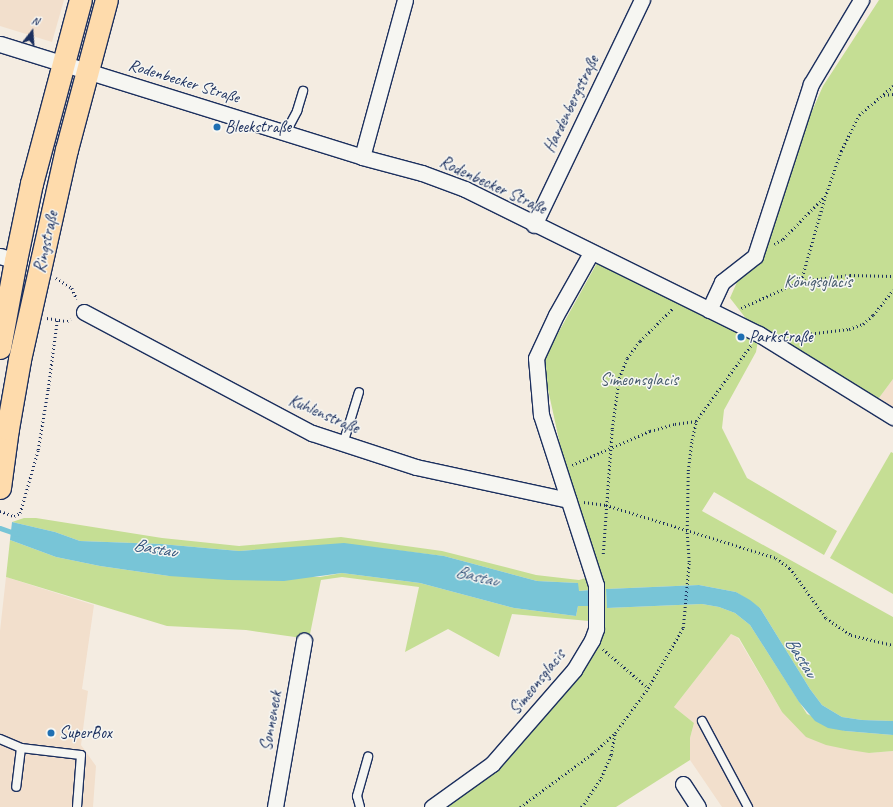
<!DOCTYPE html>
<html>
<head>
<meta charset="utf-8">
<style>
  body { margin:0 }
  #map { position:relative; width:893px; height:807px; overflow:hidden; background:#f4ece1; font-family:Caveat,sans-serif }
  div>[style] { position:absolute }
  [style*='--x'] { left:calc(var(--x)*1px); top:calc(var(--y)*1px); width:calc(var(--w)*1px); rotate:calc(var(--a)*1deg) }
  .built>* { inset:0; background:#f2dfcc }
  .green>* { inset:0; background:#c5de94 }
  .water>* { inset:0; background:#78c5d7 }
  .stream>* { height:4.5px; margin:-2.25px; padding:0 2.25px; transform-origin:2.25px; border-radius:2.25px; background:#78c5d7 }
  .path>* { height:2.5px; margin-top:-1.25px; transform-origin:0; background:repeating-linear-gradient(90deg,#1b2f5e 0 1px,transparent 0 4px) }
  .roads { filter:drop-shadow(1px 0 #1b2f5e) drop-shadow(-1px 0 #1b2f5e) drop-shadow(0 1px #1b2f5e) drop-shadow(0 -1px #1b2f5e) }
  .service>* { height:8px; margin:-4px; padding:0 4px; transform-origin:4px; border-radius:4px; background:#f6f6f2 }
  .minor>* { height:15px; margin:-7.5px; padding:0 7.5px; transform-origin:7.5px; border-radius:7.5px; background:#f6f6f2 }
  .primary>* { height:22px; margin:-11px; padding:0 11px; transform-origin:11px; border-radius:11px; background:#fedbac }
  .dots>* { width:11px; height:11px; translate:-50% -50%; box-sizing:border-box; border:2px solid #f6f6f2; border-radius:50% }
  span { translate:-50% -50%; white-space:nowrap; text-align:center; line-height:1.15; -webkit-text-stroke:3px #f6f6f2; paint-order:stroke }
  .street-label { font-size:17px; color:#1b2f5e }
  .poi-label { font-size:17px; color:#1b2f5e }
  .left { translate:0 -50%; text-align:left }
  .park-label { font-size:17px; color:#465b6c }
  .water-label { font-size:18px; color:#32547c; font-style:italic }
  .north { position:absolute; left:12px; top:12px; width:40px; height:40px; -webkit-text-stroke:3px #f6f6f2; paint-order:stroke; rotate:17deg; font-size:11px; font-weight:700; line-height:16px; text-align:center; color:#1b2f5e }
  .north::after { content:''; display:block; margin:auto; width:14px; height:18px; background:#1b2f5e; clip-path:polygon(50% 0,100% 100%,50% 72%,0 100%) }
</style>
</head>
<body>
<div id="map">
  <div class="built">
    <div style="clip-path:polygon(0 0,64px 0,52px 42px,0 26px)"></div>
    <div style="clip-path:polygon(893px 379px,893px 411px,876px 402px)"></div>
    <div style="clip-path:polygon(6px 577px,94px 605px,82px 689px,88px 691px,81px 745px,96px 766px,93px 807px,0 807px,0 631px)"></div>
    <div style="clip-path:polygon(731px 634px,738px 638px,782px 712px,869px 753px,893px 751px,893px 807px,722px 807px,690px 760px,690px 738px,694px 723px,674px 707px)"></div>
  </div>
  <div class="green">
    <div style="clip-path:polygon(879px 0,893px 0,893px 379px,876px 402px,759px 335px,756px 352px,724px 410px,722px 428px,747px 478px,837px 531px,824px 555px,714px 492px,702px 511px,893px 617px,893px 721px,862px 720px,842px 717px,822px 705px,810px 689px,760px 608px,736px 592px,699px 585px,606px 589px,607px 608px,702px 604px,719px 607px,735px 613px,750px 625px,807px 714px,845px 731px,893px 735px,893px 751px,869px 753px,850px 750px,826px 745px,806px 737px,782px 712px,739px 638px,731px 634px,674px 707px,694px 723px,690px 738px,690px 760px,616px 807px,432px 807px,492px 764px,601px 634px,591px 590px,578px 591px,578px 583px,537px 581px,444px 556px,344px 544px,239px 551px,161px 544px,80px 541px,55px 532px,12px 522px,24px 518px,36px 518px,162px 538px,239px 546px,341px 537px,442px 551px,536px 575px,579px 580px,589px 577px,542px 362px,597px 263px,758px 334px,730px 298px,823px 86px)"></div>
    <div style="clip-path:polygon(891px 452px,893px 453px,893px 594px,830px 558px)"></div>
    <div style="clip-path:polygon(10px 540px,56px 557px,100px 566px,169px 576px,320px 577px,342px 573px,420px 583px,514px 608px,576px 616px,578px 606px,592px 606px,589px 621px,512px 614px,499px 657px,448px 629px,405px 652px,419px 587px,342px 577px,321px 580px,309px 639px,246px 630px,167px 626px,6px 577px)"></div>
  </div>
  <div class="water">
    <div style="clip-path:polygon(12px 522px,55px 532px,80px 541px,161px 544px,239px 551px,344px 543px,444px 556px,537px 581px,578px 583px,579px 591px,591px 590px,592px 606px,578px 606px,576px 616px,514px 608px,420px 583px,342px 573px,284px 581px,228px 580px,169px 576px,100px 566px,56px 557px,10px 540px)"></div>
    <div style="clip-path:polygon(699px 585px,736px 592px,750px 600px,760px 608px,810px 689px,822px 705px,842px 717px,862px 720px,893px 721px,893px 735px,845px 731px,828px 728px,815px 721px,799px 702px,750px 625px,735px 613px,719px 607px,702px 604px,607px 608px,606px 589px)"></div>
  </div>
  <div class="stream">
    <div style="--x:0;--y:528;--w:18;--a:19"></div>
  </div>
  <div class="path">
    <div style="--x:884;--y:95;--w:9;--a:-6"></div>
    <div style="--x:774;--y:244;--w:10;--a:-29"></div>
    <div style="--x:783;--y:239;--w:59;--a:-45.7"></div>
    <div style="--x:56;--y:278;--w:19;--a:32"></div>
    <div style="--x:72;--y:288;--w:12;--a:66"></div>
    <div style="--x:801;--y:281;--w:49;--a:-7"></div>
    <div style="--x:850;--y:275;--w:43;--a:1.3"></div>
    <div style="--x:741;--y:308;--w:66;--a:-24.2"></div>
    <div style="--x:801;--y:281;--w:87;--a:-74.1"></div>
    <div style="--x:825;--y:197;--w:49;--a:-70.8"></div>
    <div style="--x:841;--y:151;--w:40;--a:-63.4"></div>
    <div style="--x:859;--y:115;--w:45;--a:-40.5"></div>
    <div style="--x:47;--y:318;--w:20;--a:9"></div>
    <div style="--x:67;--y:321;--w:4;--a:-27"></div>
    <div style="--x:791;--y:336;--w:58;--a:-6.9"></div>
    <div style="--x:849;--y:329;--w:15;--a:-20"></div>
    <div style="--x:863;--y:324;--w:13;--a:-42"></div>
    <div style="--x:873;--y:315;--w:32;--a:-51"></div>
    <div style="--x:572;--y:465;--w:85;--a:-23.6"></div>
    <div style="--x:650;--y:431;--w:26;--a:-16"></div>
    <div style="--x:675;--y:424;--w:21;--a:-8"></div>
    <div style="--x:584;--y:502;--w:22;--a:8"></div>
    <div style="--x:606;--y:505;--w:178;--a:17.3"></div>
    <div style="--x:776;--y:558;--w:17;--a:36"></div>
    <div style="--x:790;--y:568;--w:62;--a:54.2"></div>
    <div style="--x:826;--y:618;--w:30;--a:34"></div>
    <div style="--x:851;--y:635;--w:43;--a:13.4"></div>
    <div style="--x:0;--y:511;--w:15;--a:20"></div>
    <div style="--x:14;--y:516;--w:7;--a:-27"></div>
    <div style="--x:20;--y:513;--w:66;--a:-74.1"></div>
    <div style="--x:38;--y:450;--w:62;--a:-80.7"></div>
    <div style="--x:48;--y:389;--w:69;--a:-82.5"></div>
    <div style="--x:603;--y:554;--w:125;--a:-85.9"></div>
    <div style="--x:612;--y:429;--w:51;--a:-82.2"></div>
    <div style="--x:619;--y:378;--w:22;--a:-68"></div>
    <div style="--x:627;--y:358;--w:21;--a:-53"></div>
    <div style="--x:640;--y:341;--w:47;--a:-45"></div>
    <div style="--x:603;--y:649;--w:60;--a:40.9"></div>
    <div style="--x:520;--y:807;--w:89;--a:-36.4"></div>
    <div style="--x:592;--y:754;--w:31;--a:-42"></div>
    <div style="--x:615;--y:733;--w:56;--a:-53.7"></div>
    <div style="--x:648;--y:688;--w:69;--a:-59.7"></div>
    <div style="--x:683;--y:628;--w:66;--a:-84.8"></div>
    <div style="--x:689;--y:562;--w:32;--a:-94"></div>
    <div style="--x:687;--y:530;--w:59;--a:-89"></div>
    <div style="--x:688;--y:471;--w:31;--a:-83"></div>
    <div style="--x:692;--y:440;--w:19;--a:-78"></div>
    <div style="--x:696;--y:421;--w:94;--a:-54.1"></div>
    <div style="--x:581;--y:807;--w:4;--a:-45"></div>
    <div style="--x:584;--y:804;--w:31;--a:-57"></div>
    <div style="--x:601;--y:778;--w:25;--a:-67"></div>
    <div style="--x:611;--y:755;--w:22;--a:-80"></div>
  </div>
  <div class="roads">
    <div class="service">
      <div style="--x:286;--y:132;--w:24;--a:-62"></div>
      <div style="--x:297;--y:111;--w:21;--a:-73"></div>
      <div style="--x:343;--y:444;--w:54;--a:-72.9"></div>
      <div style="--x:702;--y:721;--w:98;--a:61.9"></div>
      <div style="--x:0;--y:739;--w:23;--a:23"></div>
      <div style="--x:21;--y:748;--w:39;--a:97"></div>
      <div style="--x:21;--y:748;--w:60;--a:6.7"></div>
      <div style="--x:81;--y:755;--w:52;--a:94.4"></div>
      <div style="--x:360;--y:807;--w:11;--a:-105"></div>
      <div style="--x:357;--y:796;--w:41;--a:-74.2"></div>
    </div>
    <div class="minor">
      <div style="--x:0;--y:44;--w:379;--a:17.3"></div>
      <div style="--x:362;--y:157;--w:62;--a:14.9"></div>
      <div style="--x:422;--y:173;--w:46;--a:20.4"></div>
      <div style="--x:465;--y:189;--w:328;--a:26.3"></div>
      <div style="--x:759;--y:334;--w:158;--a:31.8"></div>
      <div style="--x:362;--y:157;--w:163;--a:-74.7"></div>
      <div style="--x:534;--y:225;--w:250;--a:-64.4"></div>
      <div style="--x:0;--y:256;--w:17;--a:17"></div>
      <div style="--x:709;--y:310;--w:31;--a:-65"></div>
      <div style="--x:722;--y:282;--w:42;--a:-38.2"></div>
      <div style="--x:755;--y:256;--w:181;--a:-72"></div>
      <div style="--x:811;--y:84;--w:98;--a:-59.2"></div>
      <div style="--x:84;--y:312;--w:258;--a:28"></div>
      <div style="--x:312;--y:433;--w:109;--a:18.1"></div>
      <div style="--x:416;--y:467;--w:156;--a:12.2"></div>
      <div style="--x:683;--y:784;--w:27;--a:57"></div>
      <div style="--x:275;--y:807;--w:169;--a:-80.1"></div>
      <div style="--x:432;--y:807;--w:74;--a:-35.6"></div>
      <div style="--x:492;--y:764;--w:125;--a:-48.9"></div>
      <div style="--x:574;--y:670;--w:35;--a:-59"></div>
      <div style="--x:592;--y:640;--w:12;--a:-70"></div>
      <div style="--x:596;--y:629;--w:44;--a:-90"></div>
      <div style="--x:596;--y:585;--w:179;--a:-107.9"></div>
      <div style="--x:541;--y:415;--w:57;--a:-95"></div>
      <div style="--x:536;--y:358;--w:47;--a:-65.1"></div>
      <div style="--x:556;--y:315;--w:71;--a:-60.6"></div>
    </div>
    <div class="primary">
      <div style="--x:0;--y:348;--w:88;--a:-79.6"></div>
      <div style="--x:16;--y:261;--w:79;--a:-78.3"></div>
      <div style="--x:32;--y:184;--w:190;--a:-75.1"></div>
      <div style="--x:0;--y:488;--w:60;--a:-82.3"></div>
      <div style="--x:8;--y:429;--w:70;--a:-80.1"></div>
      <div style="--x:20;--y:360;--w:215;--a:-77.4"></div>
      <div style="--x:67;--y:150;--w:155;--a:-75.1"></div>
    </div>
  </div>
  <div class="dots">
    <div style="left:217px;top:127px;background:#1f6fb2"></div>
    <div style="left:741px;top:337px;background:#1f6fb2"></div>
    <div style="left:51px;top:733px;background:#1f6fb2"></div>
  </div>
  <div class="street-label">
    <span style="left:184px;top:81px;rotate:17deg">Rodenbecker Straße</span>
    <span style="left:571px;top:104px;rotate:-64deg">Hardenbergstraße</span>
    <span style="left:493px;top:185px;rotate:25deg">Rodenbecker Straße</span>
    <span style="left:46px;top:242px;rotate:-78deg">Ringstraße</span>
    <span style="left:324px;top:414px;rotate:23deg">Kuhlenstraße</span>
    <span style="left:537px;top:682px;rotate:-51deg">Simeonsglacis</span>
    <span style="left:271px;top:721px;rotate:-80deg">Sonneneck</span>
  </div>
  <div class="poi-label">
    <span class="left" style="left:225px;top:127px">Bleekstraße</span>
    <span class="left" style="left:749px;top:337px">Parkstraße</span>
    <span class="left" style="left:59px;top:733px">SuperBox</span>
  </div>
  <div class="park-label">
    <span style="left:818px;top:282px">Königsglacis</span>
    <span style="left:639px;top:380px">Simeonsglacis</span>
  </div>
  <div class="water-label">
    <span style="left:155px;top:548px;rotate:10deg">Bastau</span>
    <span style="left:477px;top:576px;rotate:14deg">Bastau</span>
    <span style="left:801px;top:657px;rotate:58deg">Bastau</span>
  </div>
  <div class="north">N</div>
</div>
</body>
</html>
